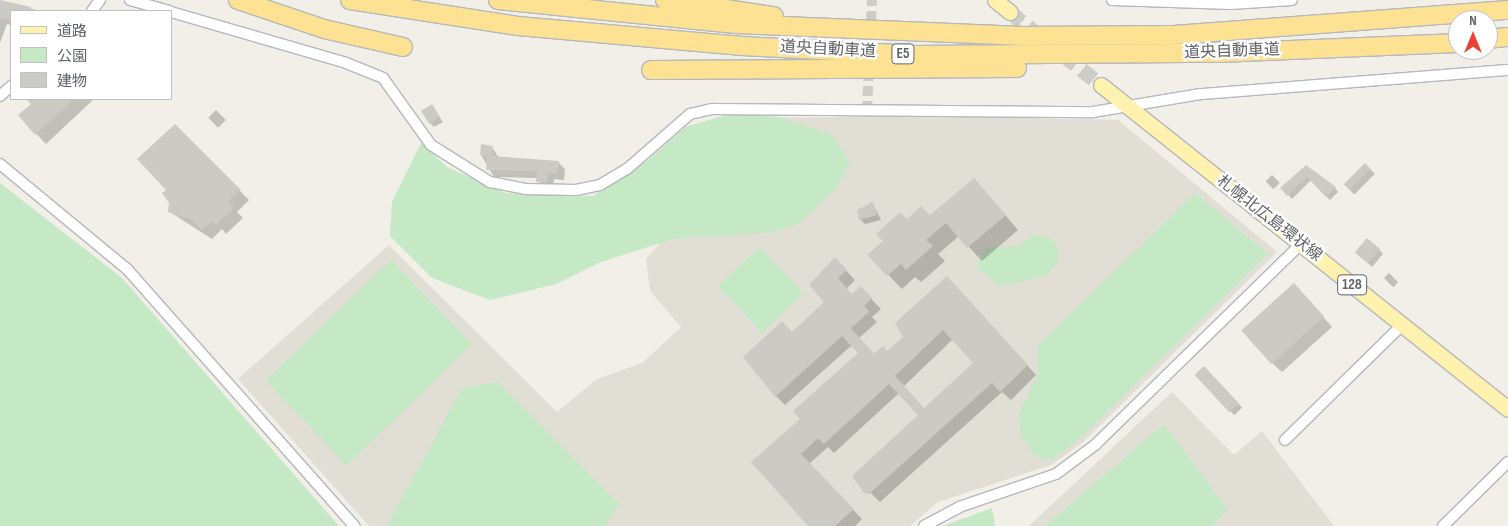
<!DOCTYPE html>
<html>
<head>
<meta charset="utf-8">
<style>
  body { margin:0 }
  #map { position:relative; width:1508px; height:526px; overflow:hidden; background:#f1efe8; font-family:"Sofia Sans Condensed","Noto Sans JP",sans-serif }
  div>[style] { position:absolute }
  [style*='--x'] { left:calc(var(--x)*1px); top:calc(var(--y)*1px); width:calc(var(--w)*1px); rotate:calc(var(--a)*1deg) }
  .education>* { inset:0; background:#e1ded6 }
  .green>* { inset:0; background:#c5e8c5; transform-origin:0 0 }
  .shadow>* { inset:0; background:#0003; transform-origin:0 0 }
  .building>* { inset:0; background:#cccac5; transform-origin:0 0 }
  .street-tunnel>* { height:10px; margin-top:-5px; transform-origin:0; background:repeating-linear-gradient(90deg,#ccccc8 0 10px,transparent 0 15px) }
  .primary-tunnel>* { height:15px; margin-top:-7.5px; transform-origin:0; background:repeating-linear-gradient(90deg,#ccccc8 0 15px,transparent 0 23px) }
  .roads { filter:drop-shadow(1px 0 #b5b8bc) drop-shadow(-1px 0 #b5b8bc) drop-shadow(0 1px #b5b8bc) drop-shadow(0 -1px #b5b8bc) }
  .street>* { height:10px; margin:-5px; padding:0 5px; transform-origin:5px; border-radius:5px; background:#fff }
  .primary>* { height:15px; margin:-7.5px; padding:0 7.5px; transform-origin:7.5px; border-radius:7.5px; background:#fff2af }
  .highway>* { height:18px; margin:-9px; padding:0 9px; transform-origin:9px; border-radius:9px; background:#fde293 }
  span { translate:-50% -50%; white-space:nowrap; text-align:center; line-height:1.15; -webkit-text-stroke:4.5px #fff; paint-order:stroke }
  .shield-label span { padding:1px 4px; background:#fff; border:1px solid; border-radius:4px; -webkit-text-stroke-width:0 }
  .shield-label { font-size:15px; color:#5f6368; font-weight:700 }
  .street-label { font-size:16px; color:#5f6368 }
  .legend { position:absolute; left:10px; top:10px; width:162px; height:90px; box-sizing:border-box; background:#fff; border:1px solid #bfc1c3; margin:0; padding:6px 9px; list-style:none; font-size:15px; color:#5f6368 }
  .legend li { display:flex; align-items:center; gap:10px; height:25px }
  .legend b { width:25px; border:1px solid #bfc1c3 }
  .north { position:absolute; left:1448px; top:10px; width:50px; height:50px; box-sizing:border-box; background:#fff; border:1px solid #bfc1c3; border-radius:50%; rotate:0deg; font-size:14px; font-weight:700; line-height:20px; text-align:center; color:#5f6368 }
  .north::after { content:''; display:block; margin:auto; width:18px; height:22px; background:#ea4335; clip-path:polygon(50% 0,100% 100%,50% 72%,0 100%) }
</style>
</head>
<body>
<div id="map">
  <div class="education">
    <div style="clip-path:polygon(958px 116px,1118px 120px,1277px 252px,1081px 444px,1051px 465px,938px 502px,910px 526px,369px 526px,238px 379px,389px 245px,557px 412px,597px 379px,642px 363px,681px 327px,650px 291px,646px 259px,679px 222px,733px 118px)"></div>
    <div style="clip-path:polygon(1172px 392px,1234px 455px,1262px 431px,1334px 526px,1029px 526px)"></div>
  </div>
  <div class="green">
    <div style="clip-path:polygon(733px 113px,779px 117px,832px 135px,850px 162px,837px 188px,797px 225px,766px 233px,673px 239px,601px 262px,556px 284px,490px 300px,432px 278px,390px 236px,392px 202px,421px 143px,447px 167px,505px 193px,593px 196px,647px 161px,685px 127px)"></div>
    <div style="clip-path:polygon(0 183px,122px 278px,339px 526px,0 526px)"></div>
    <div style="clip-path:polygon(1195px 193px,1268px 254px,1078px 440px,1052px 460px,1035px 456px,1022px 437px,1018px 416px,1038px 373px,1038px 346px)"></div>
    <div style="clip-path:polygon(1035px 234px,1053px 239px,1059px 252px,1057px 264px,1045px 276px,1001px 286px,976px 267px,985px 248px,1019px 246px)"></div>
    <div style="left:760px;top:247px;width:64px;height:57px;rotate:47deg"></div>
    <div style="left:391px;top:260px;width:117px;height:174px;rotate:46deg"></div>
    <div style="clip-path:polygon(498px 382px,619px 504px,605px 526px,387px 526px,462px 388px)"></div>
    <div style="clip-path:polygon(1164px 424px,1228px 510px,1212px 526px,1045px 526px)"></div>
    <div style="clip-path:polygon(992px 508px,995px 526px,943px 526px)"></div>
  </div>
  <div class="shadow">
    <div style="clip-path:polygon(0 2px,41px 11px,11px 11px,11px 25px,7px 24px,0 43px)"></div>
    <div style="clip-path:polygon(41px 99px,94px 99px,46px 144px,21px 118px)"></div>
    <div style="clip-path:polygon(432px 106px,443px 122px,434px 127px,430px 123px)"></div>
    <div style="left:216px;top:110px;width:14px;height:11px;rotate:45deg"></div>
    <div style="clip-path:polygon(175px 126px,249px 200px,237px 212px,243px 218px,226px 234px,222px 229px,212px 239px,170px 212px)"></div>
    <div style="clip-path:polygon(492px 147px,499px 158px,558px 162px,565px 169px,564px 180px,554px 179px,553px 189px,544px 189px,538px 178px,494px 177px,481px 155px)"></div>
    <div style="left:1365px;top:164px;width:14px;height:29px;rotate:45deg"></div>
    <div style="clip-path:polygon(1306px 167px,1335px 188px,1338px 192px,1330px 200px,1311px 180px,1292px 199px,1282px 188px)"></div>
    <div style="left:1272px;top:175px;width:11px;height:9px;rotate:45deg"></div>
    <div style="clip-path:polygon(974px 179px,1018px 230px,982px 261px,959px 236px,938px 254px,945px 261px,921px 282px,915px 277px,902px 289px,869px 255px,907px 220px,930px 216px)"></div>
    <div style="clip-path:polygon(873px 204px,881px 220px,865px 224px,860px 219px)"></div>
    <div style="clip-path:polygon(1379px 249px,1383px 254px,1372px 267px,1361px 257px)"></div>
    <div style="clip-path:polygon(evenodd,835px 259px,855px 280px,846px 289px,852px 295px,861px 288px,881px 309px,872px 317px,877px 322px,859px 338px,875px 355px,887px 353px,957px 288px,1036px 375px,1011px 400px,1002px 392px,880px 502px,853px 476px,920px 415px,899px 393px,834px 453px,828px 447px,809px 464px,862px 519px,855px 526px,810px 526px,752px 462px,802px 419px,860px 353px,852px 345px,785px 405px,776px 396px,792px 333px,826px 302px,835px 259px,953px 339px,975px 363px,924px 409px,903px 387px,953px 339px)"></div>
    <div style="left:1389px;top:273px;width:13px;height:7px;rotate:45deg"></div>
    <div style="clip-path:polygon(1303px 294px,1332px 327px,1282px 372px,1272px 363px)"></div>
    <div style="left:1204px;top:368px;width:55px;height:11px;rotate:46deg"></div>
  </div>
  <div class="building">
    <div style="clip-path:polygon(0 0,31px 7px,31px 11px,11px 11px,11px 21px,0 18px)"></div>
    <div style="clip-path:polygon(26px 99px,74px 99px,35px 135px,18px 115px,31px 104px)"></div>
    <div style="left:432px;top:104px;width:15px;height:13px;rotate:58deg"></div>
    <div style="clip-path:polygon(175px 124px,241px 190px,228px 202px,234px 208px,216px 225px,212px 221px,202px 230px,192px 220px,168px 212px,169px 203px,162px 193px,166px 190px,137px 159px)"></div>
    <div style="clip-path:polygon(481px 144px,493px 146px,492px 156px,559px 161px,557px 174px,548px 173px,547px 183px,536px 182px,537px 171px,486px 170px,487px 156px,480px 155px)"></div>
    <div style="left:1365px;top:163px;width:8px;height:30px;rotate:45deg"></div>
    <div style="clip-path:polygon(1306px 165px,1336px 187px,1326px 197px,1307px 177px,1287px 196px,1280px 188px)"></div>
    <div style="clip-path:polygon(974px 178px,1006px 215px,967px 248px,946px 223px,926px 240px,933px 246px,906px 270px,901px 264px,887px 276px,867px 255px,883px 241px,876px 234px,900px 212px,907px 219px,921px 206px,930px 215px)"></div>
    <div style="clip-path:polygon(873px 202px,877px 215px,859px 220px,857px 210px)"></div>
    <div style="left:1367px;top:238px;width:17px;height:19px;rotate:40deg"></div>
    <div style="clip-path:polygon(evenodd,835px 257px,847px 270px,838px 278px,852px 294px,861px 286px,872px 298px,864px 306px,869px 312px,851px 328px,874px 354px,883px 346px,887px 351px,903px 337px,895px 323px,947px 276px,1028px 365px,1000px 392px,992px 383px,869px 494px,864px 493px,852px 476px,918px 415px,889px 384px,824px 444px,818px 438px,801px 454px,854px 509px,835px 526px,808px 526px,751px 462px,800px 419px,793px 411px,858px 353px,842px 336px,775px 397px,743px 357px,782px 321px,792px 332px,824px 302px,809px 285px,835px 257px,943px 330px,973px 363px,924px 408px,895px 376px,943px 330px)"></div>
    <div style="left:1294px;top:283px;width:45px;height:71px;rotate:48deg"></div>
    <div style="left:1204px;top:366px;width:51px;height:13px;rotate:47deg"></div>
  </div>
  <div class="street-tunnel">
    <div style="--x:867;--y:111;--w:111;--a:-87.4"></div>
  </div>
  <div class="primary-tunnel">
    <div style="--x:1010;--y:12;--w:117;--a:38.7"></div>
  </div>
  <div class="roads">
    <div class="street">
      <div style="--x:130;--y:0;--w:41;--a:15.8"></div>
      <div style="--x:1112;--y:0;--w:119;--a:1.9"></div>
      <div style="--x:1231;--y:4;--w:61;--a:-3.8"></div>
      <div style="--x:92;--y:11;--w:14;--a:-54"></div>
      <div style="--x:171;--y:12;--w:182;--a:16.2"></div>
      <div style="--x:346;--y:63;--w:40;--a:22"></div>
      <div style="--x:383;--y:78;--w:82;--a:54.4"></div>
      <div style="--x:431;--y:145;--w:70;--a:32.1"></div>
      <div style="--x:490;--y:182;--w:36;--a:11"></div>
      <div style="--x:525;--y:189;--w:51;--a:1.1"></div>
      <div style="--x:576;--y:190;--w:25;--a:-12"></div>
      <div style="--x:600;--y:185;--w:31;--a:-31"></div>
      <div style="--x:627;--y:169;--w:84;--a:-41.1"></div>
      <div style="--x:690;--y:114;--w:23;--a:-13"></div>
      <div style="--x:712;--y:109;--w:381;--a:0.5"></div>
      <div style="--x:1093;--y:112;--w:109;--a:-9.5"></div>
      <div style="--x:1201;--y:94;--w:308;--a:-4.5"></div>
      <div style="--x:0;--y:96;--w:15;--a:-42"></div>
      <div style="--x:0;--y:164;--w:165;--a:39.6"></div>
      <div style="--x:127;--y:269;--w:343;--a:48.5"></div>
      <div style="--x:1285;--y:440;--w:165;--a:-44.5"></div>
      <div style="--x:924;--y:526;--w:40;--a:-28"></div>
      <div style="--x:959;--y:507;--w:102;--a:-18.8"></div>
      <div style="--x:1056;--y:474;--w:49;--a:-36.6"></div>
      <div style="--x:1095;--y:445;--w:286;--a:-44.3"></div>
      <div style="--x:1443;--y:526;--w:91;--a:-44.6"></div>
    </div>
    <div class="primary">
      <div style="--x:995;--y:0;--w:19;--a:39"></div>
      <div style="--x:1101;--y:85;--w:520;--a:38.52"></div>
    </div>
    <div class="highway">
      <div style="--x:238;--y:0;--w:91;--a:18.6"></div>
      <div style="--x:324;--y:29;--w:81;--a:12.8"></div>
      <div style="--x:350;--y:0;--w:170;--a:8.8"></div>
      <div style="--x:518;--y:26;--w:225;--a:5.1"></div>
      <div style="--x:742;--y:46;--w:169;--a:3"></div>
      <div style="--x:911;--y:55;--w:308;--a:-0.4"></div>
      <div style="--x:1219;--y:53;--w:239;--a:-2.4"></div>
      <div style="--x:498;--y:0;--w:239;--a:5.8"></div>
      <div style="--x:736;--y:24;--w:287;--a:2.4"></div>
      <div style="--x:1023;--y:36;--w:151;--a:-0.4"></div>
      <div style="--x:1174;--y:35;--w:335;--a:-4.3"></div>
      <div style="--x:665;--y:0;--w:110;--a:8.4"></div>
      <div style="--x:1488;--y:39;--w:20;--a:-6"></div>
      <div style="--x:651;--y:70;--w:366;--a:-0.3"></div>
    </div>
  </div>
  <div class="shield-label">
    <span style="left:903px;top:54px">E5</span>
    <span style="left:1352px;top:285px">128</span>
  </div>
  <div class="street-label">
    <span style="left:828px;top:50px;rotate:3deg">道央自動車道</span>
    <span style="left:1232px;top:52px;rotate:-2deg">道央自動車道</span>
    <span style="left:1269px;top:219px;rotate:38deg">札幌北広島環状線</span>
  </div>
  <ul class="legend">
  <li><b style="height:6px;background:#fff2af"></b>道路</li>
  <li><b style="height:14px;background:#c5e8c5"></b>公園</li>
  <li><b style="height:14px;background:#cccac5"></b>建物</li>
  </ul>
  <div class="north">N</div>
</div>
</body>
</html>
